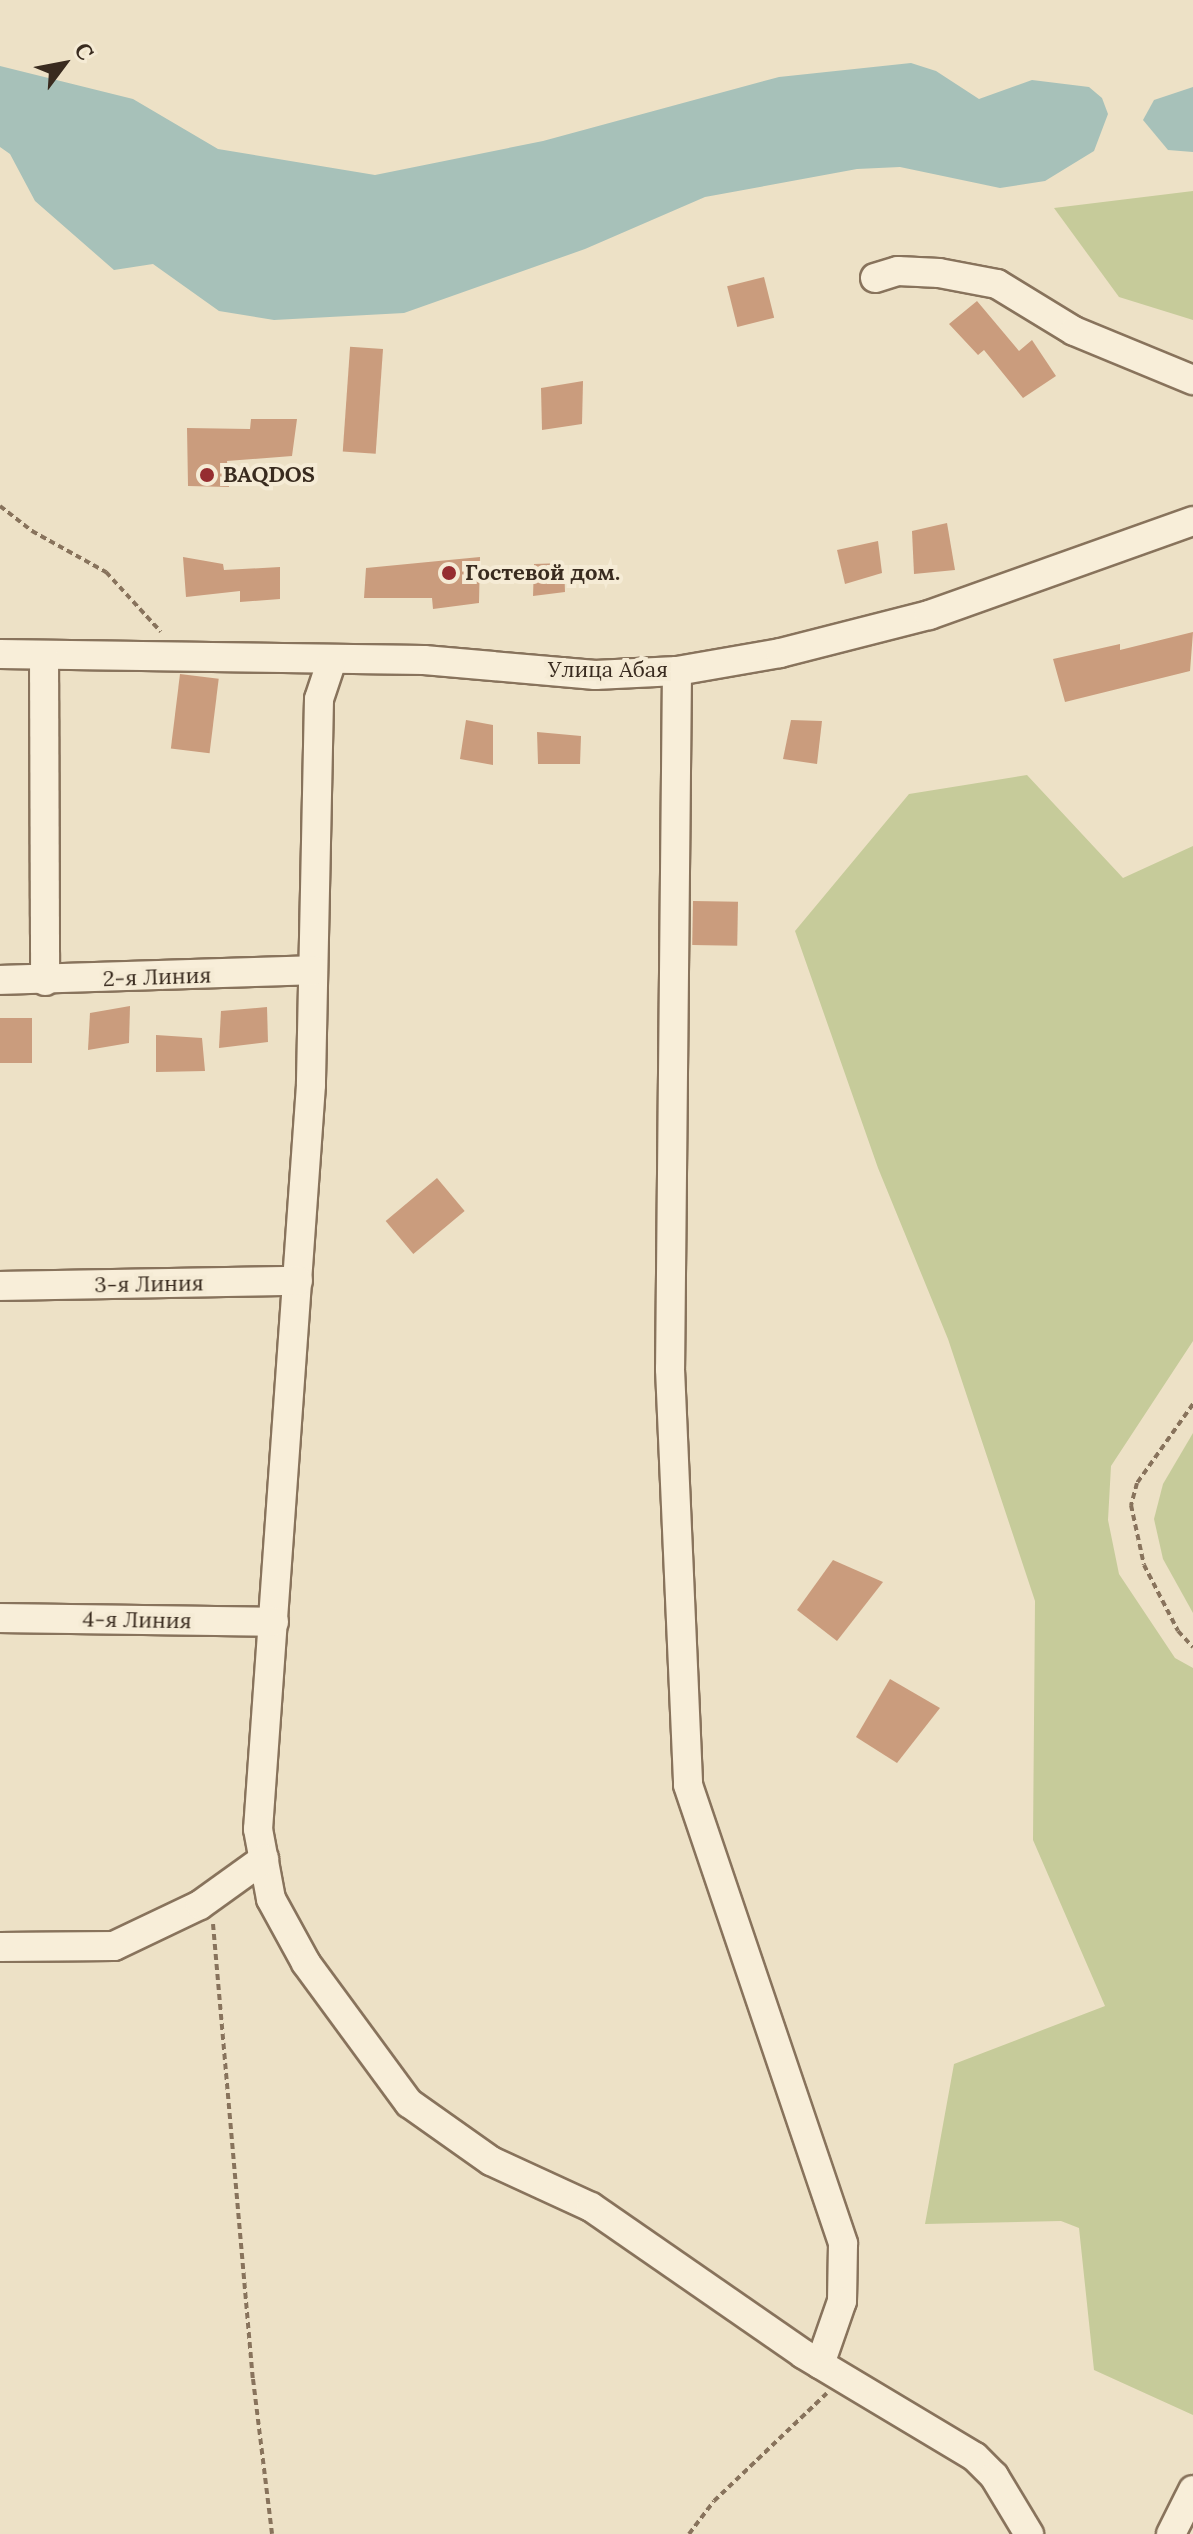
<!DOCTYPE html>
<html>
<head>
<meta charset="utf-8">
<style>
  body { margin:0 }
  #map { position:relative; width:1193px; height:2534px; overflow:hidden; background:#ede1c6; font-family:Lora,serif }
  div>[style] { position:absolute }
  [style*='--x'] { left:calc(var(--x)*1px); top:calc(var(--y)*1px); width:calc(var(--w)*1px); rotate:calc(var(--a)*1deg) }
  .green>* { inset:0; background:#c6cb9a }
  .water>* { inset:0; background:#a7c1b9 }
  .building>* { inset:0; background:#ca9c7d; transform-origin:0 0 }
  .path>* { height:4px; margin-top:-2px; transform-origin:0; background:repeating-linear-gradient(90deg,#88735c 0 6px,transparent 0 10px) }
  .roads { filter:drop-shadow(2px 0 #88735c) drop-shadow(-2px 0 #88735c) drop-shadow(0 2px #88735c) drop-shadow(0 -2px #88735c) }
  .minor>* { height:28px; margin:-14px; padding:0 14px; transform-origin:14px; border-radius:14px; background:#f8eed9 }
  .dots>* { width:22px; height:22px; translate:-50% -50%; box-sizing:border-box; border:4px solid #f5ebd5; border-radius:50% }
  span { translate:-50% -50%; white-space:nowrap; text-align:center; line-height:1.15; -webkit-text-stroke:8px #f5ebd5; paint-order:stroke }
  .poi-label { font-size:22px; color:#392b1f; font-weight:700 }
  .left { translate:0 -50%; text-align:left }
  .street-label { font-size:22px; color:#392b1f }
  .north { position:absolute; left:24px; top:24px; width:80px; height:80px; -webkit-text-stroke:6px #f5ebd5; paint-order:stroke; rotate:58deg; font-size:22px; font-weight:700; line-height:32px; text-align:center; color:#392b1f }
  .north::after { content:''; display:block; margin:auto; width:28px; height:36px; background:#392b1f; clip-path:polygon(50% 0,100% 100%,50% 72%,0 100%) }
</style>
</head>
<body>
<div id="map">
  <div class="green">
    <div style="clip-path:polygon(1193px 191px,1193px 320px,1119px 297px,1054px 208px)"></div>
    <div style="clip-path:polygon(1027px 775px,1123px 878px,1193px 846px,1193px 1341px,1111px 1466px,1108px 1520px,1119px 1574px,1175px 1658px,1193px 1668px,1193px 2415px,1094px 2370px,1079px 2228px,1061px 2221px,925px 2224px,954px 2064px,1105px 2006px,1033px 1840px,1035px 1601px,948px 1339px,878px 1168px,795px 931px,909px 794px)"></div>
    <div style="clip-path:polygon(1193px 1433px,1193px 1613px,1163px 1559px,1154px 1519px,1163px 1484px)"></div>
  </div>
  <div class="water">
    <div style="clip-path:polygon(911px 63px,936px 71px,979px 99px,1032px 80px,1089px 87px,1102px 98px,1108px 114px,1094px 151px,1045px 181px,1000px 188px,900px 167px,857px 169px,705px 197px,585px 249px,404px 313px,274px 320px,219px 311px,153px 264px,114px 270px,35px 201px,10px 154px,0 147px,0 66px,133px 99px,218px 149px,375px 175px,543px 141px,779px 77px)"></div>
    <div style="clip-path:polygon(1193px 87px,1193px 152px,1168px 150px,1143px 120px,1154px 100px)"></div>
  </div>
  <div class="building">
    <div style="left:764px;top:277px;width:42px;height:38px;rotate:76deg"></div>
    <div style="clip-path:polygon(977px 301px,1019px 351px,1032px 340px,1056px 376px,1023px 398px,984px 350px,978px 355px,949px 324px)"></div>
    <div style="left:383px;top:349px;width:105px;height:33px;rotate:94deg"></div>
    <div style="clip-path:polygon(583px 381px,582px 424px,542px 430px,541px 388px)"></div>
    <div style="clip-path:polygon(251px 419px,297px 419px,292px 456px,227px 461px,229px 487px,188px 486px,187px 428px,250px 429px)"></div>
    <div style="clip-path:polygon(947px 523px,955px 570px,914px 574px,912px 531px)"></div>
    <div style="clip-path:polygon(878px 541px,882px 573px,845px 584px,837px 550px)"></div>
    <div style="clip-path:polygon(183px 557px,223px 564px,224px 570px,280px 567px,280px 599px,240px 602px,240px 591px,186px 597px)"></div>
    <div style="clip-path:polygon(480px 557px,479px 603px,433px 609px,432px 598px,364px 598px,366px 568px)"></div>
    <div style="clip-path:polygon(564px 563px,565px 592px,533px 596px,534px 564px)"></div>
    <div style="clip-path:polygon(1193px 632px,1190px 671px,1065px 702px,1053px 659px,1120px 644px,1120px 650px)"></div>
    <div style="left:180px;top:674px;width:39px;height:75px;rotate:7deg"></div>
    <div style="clip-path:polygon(466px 720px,493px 725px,493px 765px,460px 759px)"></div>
    <div style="clip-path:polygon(791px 720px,822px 721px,817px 764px,783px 759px)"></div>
    <div style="clip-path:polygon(537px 732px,581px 736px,580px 764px,538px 764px)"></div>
    <div style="left:693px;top:901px;width:45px;height:44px;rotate:1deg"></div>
    <div style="clip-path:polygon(130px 1006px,129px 1043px,88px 1050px,90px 1013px)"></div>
    <div style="clip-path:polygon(267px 1007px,268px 1042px,219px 1048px,221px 1011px)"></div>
    <div style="left:0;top:1018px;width:32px;height:45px"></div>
    <div style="clip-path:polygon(156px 1035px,202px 1038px,205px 1071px,156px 1072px)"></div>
    <div style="left:437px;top:1178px;width:43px;height:67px;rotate:50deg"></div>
    <div style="clip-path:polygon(833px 1560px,883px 1582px,837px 1641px,797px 1610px)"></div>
    <div style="clip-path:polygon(890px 1679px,940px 1708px,897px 1763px,856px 1737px)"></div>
  </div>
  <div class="path">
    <div style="--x:0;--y:506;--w:41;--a:38"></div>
    <div style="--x:32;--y:531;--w:85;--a:29"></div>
    <div style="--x:106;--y:572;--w:81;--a:47.5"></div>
    <div style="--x:1193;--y:1404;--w:97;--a:125.3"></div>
    <div style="--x:1137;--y:1483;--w:23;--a:105"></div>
    <div style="--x:1131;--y:1505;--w:61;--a:77.8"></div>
    <div style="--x:1144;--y:1565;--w:74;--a:62.7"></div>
    <div style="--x:1178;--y:1631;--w:22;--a:47"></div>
    <div style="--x:213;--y:1924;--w:457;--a:85"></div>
    <div style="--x:253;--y:2379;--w:156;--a:83"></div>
    <div style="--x:689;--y:2534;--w:41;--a:-52.9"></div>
    <div style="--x:714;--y:2501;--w:156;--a:-43.7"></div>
  </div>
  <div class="roads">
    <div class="minor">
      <div style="--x:875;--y:278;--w:24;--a:-17"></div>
      <div style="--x:898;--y:271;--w:41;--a:2.8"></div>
      <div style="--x:939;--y:273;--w:59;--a:10.7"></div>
      <div style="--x:997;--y:284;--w:90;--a:31.4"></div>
      <div style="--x:1074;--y:331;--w:129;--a:22.4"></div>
      <div style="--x:0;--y:654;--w:424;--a:0.8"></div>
      <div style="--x:424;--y:660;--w:172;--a:5"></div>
      <div style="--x:595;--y:675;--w:82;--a:-2.8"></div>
      <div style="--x:677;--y:671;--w:105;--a:-9.9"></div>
      <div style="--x:780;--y:653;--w:154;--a:-14.3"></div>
      <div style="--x:929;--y:615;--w:280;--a:-19.6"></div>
      <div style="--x:44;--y:655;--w:326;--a:89.8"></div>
      <div style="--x:332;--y:660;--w:41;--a:108.4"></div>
      <div style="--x:319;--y:699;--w:386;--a:91.2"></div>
      <div style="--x:311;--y:1085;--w:746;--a:94.07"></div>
      <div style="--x:258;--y:1829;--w:71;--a:79.5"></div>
      <div style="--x:271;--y:1899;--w:73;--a:61.3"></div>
      <div style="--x:306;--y:1963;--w:174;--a:53.7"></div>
      <div style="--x:409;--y:2103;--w:100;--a:35.3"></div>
      <div style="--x:491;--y:2161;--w:110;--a:24.7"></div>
      <div style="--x:591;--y:2207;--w:258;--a:34.7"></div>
      <div style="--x:803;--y:2354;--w:200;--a:30.9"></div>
      <div style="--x:975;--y:2457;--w:27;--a:45"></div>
      <div style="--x:994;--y:2476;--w:68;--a:58.9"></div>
      <div style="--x:677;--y:671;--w:698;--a:90.57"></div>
      <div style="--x:670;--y:1369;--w:416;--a:87.5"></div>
      <div style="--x:688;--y:1785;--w:484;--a:71.3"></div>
      <div style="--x:843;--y:2244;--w:57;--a:91"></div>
      <div style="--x:842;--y:2301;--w:67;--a:109.2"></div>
      <div style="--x:0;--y:980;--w:313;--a:-1.8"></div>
      <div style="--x:0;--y:1286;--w:298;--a:-1"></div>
      <div style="--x:0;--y:1618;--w:274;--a:0.8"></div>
      <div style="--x:0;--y:1947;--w:114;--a:-0.5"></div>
      <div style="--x:114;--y:1946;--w:95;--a:-25.5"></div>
      <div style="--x:200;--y:1905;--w:79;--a:-35.7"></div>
      <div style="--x:1171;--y:2534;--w:49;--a:-63.4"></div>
    </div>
  </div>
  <div class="dots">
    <div style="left:207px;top:475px;background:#962d30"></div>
    <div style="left:449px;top:573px;background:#962d30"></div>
  </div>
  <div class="poi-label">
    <span class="left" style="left:223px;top:475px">BAQDOS</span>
    <span class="left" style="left:465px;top:573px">Гостевой дом.</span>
  </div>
  <div class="street-label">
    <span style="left:608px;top:670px">Улица Абая</span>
    <span style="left:157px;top:977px;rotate:-2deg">2-я Линия</span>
    <span style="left:149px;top:1284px;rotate:-1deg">3-я Линия</span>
    <span style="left:137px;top:1620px;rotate:1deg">4-я Линия</span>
  </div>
  <div class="north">С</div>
</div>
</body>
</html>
